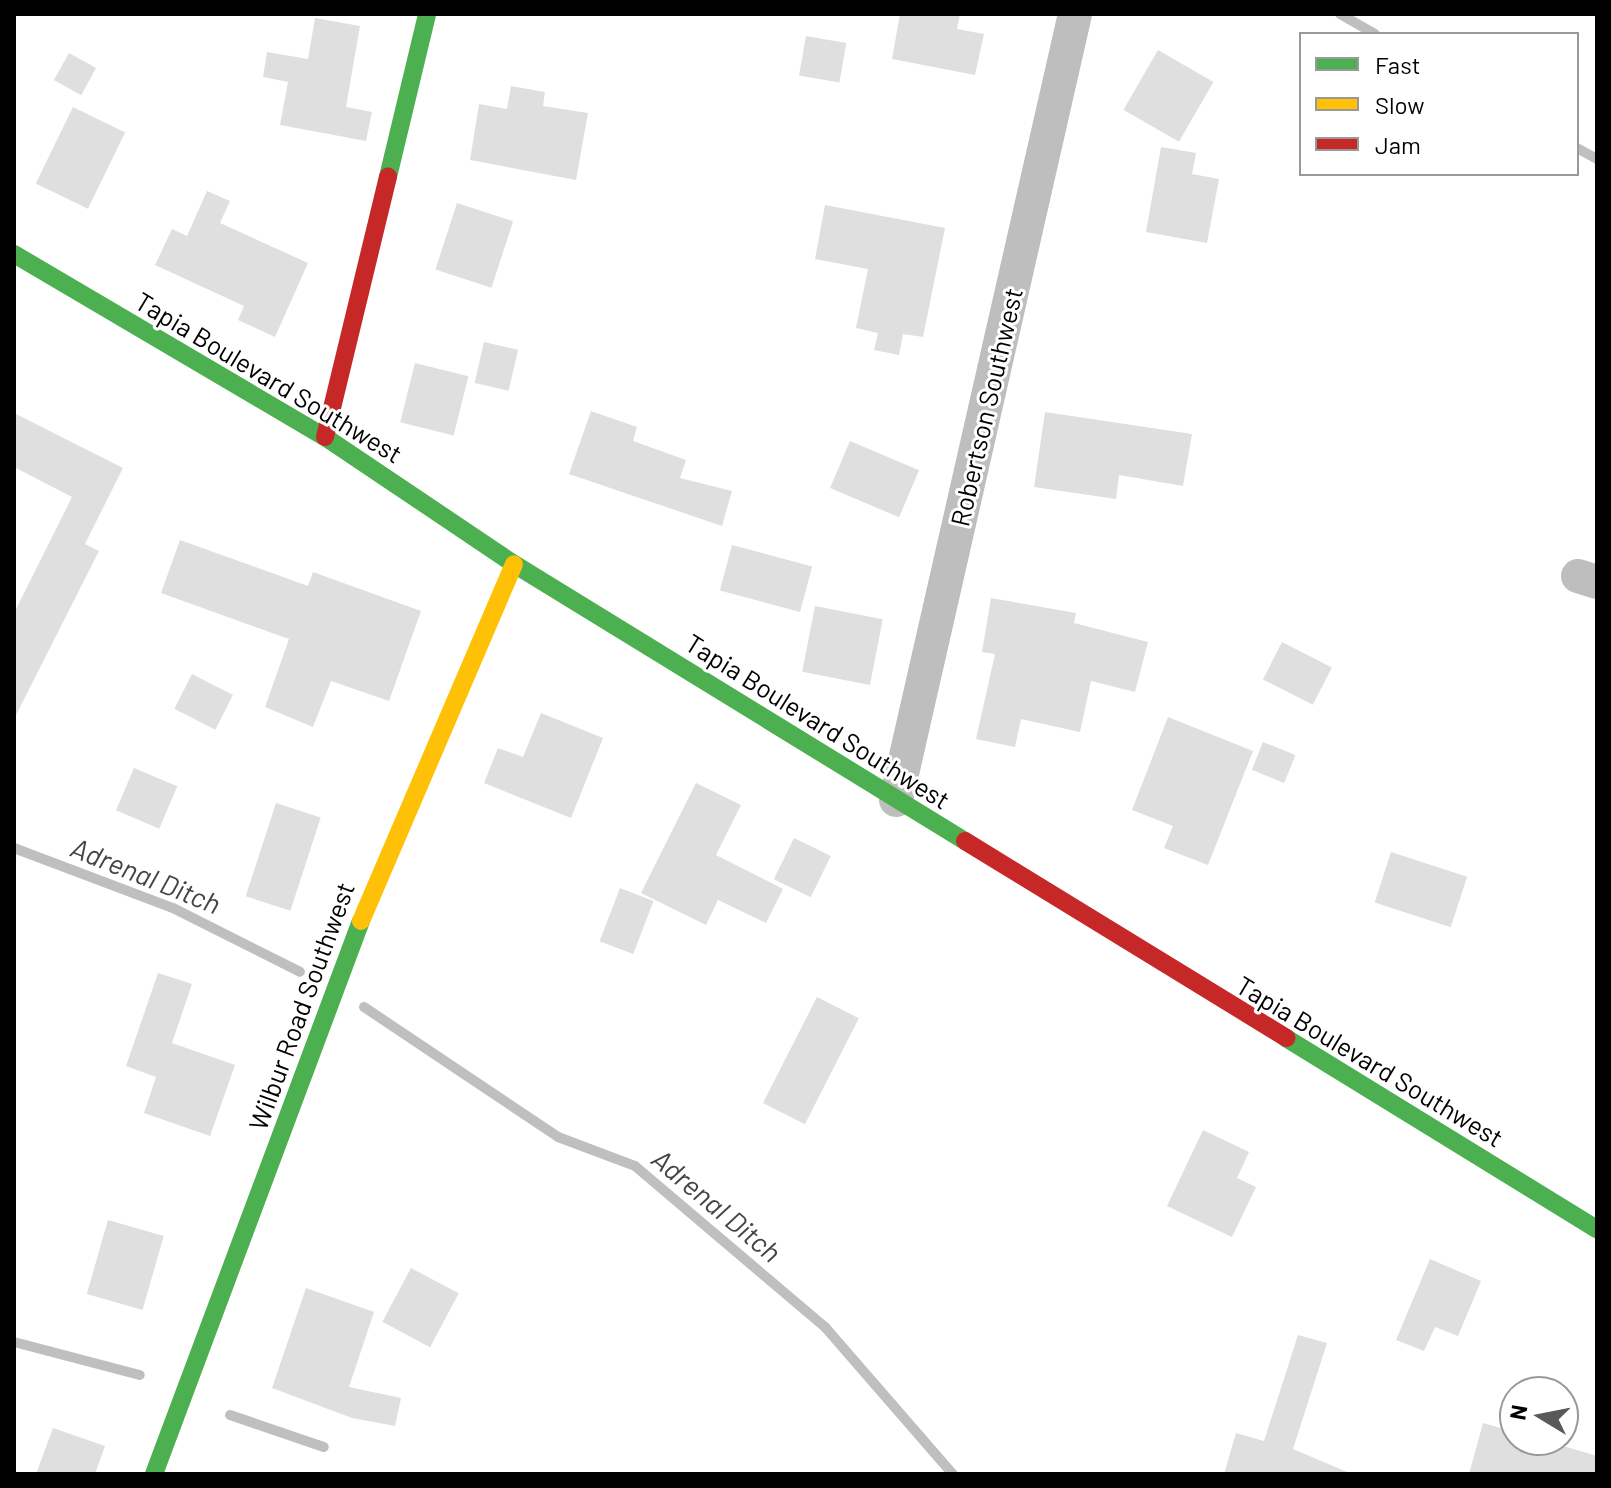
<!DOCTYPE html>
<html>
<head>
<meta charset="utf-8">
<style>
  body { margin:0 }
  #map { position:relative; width:1611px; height:1488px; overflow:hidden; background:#fff; font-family:Barlow,sans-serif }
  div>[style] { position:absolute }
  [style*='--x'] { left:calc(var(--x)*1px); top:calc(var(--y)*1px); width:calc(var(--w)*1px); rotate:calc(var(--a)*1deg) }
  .stream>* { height:10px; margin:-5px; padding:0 5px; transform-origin:5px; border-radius:5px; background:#bfbfbf }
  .building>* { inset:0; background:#dfdfdf; transform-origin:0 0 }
  .street>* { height:34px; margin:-17px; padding:0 17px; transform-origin:17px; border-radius:17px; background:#bebebe }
  .fast>* { height:18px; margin:-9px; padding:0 9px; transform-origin:9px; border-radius:9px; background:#4caf50 }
  .slow>* { height:18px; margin:-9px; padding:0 9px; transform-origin:9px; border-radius:9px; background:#ffc107 }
  .jam>* { height:18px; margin:-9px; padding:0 9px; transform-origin:9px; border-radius:9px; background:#c62828 }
  span { translate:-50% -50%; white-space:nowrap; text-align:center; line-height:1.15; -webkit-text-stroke:6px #fff; paint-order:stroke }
  .street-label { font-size:26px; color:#000 }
  .water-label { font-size:28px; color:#444; font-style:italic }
  .frame { position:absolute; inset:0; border:16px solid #000; pointer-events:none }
  .legend { position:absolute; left:1299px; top:32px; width:280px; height:144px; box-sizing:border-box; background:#fff; border:2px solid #999; margin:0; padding:10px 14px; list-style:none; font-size:24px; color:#000 }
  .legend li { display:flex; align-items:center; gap:16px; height:40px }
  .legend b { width:40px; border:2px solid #999 }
  .north { position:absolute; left:1499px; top:1376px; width:80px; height:80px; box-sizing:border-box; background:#fff; border:2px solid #999; border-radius:50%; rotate:280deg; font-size:22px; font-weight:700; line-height:32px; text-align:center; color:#000 }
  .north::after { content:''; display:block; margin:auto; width:28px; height:36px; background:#595959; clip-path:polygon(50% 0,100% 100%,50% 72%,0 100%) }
</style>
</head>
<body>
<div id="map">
  <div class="stream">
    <div style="--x:1340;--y:14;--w:40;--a:29.7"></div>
    <div style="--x:1577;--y:148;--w:23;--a:29"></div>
    <div style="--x:14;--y:848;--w:170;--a:20.7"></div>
    <div style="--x:173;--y:908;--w:142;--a:26.7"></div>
    <div style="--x:364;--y:1007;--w:234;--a:33.8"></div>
    <div style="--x:558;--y:1137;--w:82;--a:20.6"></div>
    <div style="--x:635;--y:1166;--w:249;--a:40.3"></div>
    <div style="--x:825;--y:1327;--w:195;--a:49"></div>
    <div style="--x:14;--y:1342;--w:130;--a:14.7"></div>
    <div style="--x:230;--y:1415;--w:99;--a:18.8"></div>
  </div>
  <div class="building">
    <div style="clip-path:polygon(900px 14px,960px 14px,957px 29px,984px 34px,975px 75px,892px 59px)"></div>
    <div style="clip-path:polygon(315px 18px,360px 26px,346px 107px,372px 112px,366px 141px,280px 125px,288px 82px,263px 77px,267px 52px,308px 59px)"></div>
    <div style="left:806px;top:36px;width:41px;height:40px;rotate:10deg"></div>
    <div style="left:1158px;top:50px;width:64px;height:69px;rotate:30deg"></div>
    <div style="left:69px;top:53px;width:31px;height:31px;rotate:29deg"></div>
    <div style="clip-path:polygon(511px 86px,545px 92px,543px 106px,588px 113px,576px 180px,470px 160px,479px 104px,507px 109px)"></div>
    <div style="left:73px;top:107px;width:58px;height:85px;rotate:26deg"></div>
    <div style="clip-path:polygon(1161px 147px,1196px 153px,1192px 174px,1219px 179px,1207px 243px,1146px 232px)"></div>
    <div style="clip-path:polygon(207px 191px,230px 201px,220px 223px,308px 263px,275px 337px,238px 320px,244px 306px,155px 265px,172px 229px,187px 236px)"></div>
    <div style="left:457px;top:203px;width:59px;height:70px;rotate:18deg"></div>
    <div style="clip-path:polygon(825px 205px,945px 228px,923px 337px,903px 334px,899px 355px,874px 350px,878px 333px,856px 328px,868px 269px,815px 259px)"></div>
    <div style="left:484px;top:342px;width:35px;height:42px;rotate:13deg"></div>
    <div style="left:415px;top:363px;width:55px;height:61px;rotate:14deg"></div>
    <div style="clip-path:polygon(591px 411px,637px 427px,633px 441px,686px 460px,680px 478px,732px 491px,722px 526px,569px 474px)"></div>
    <div style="clip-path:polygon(1045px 412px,1192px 434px,1183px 486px,1119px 475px,1116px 499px,1034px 487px)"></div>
    <div style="clip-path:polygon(14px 413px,123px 468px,85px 544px,99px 551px,14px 719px,14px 613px,72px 497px,14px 467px)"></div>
    <div style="left:850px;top:441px;width:75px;height:51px;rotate:23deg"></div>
    <div style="clip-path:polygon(180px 540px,308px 586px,313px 572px,421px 611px,389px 701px,331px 681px,313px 727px,265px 707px,289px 639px,161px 593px)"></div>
    <div style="left:732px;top:545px;width:83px;height:47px;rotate:15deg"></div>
    <div style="clip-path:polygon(991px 598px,1076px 613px,1074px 623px,1148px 642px,1135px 692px,1091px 681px,1080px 732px,1021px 719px,1015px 747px,976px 739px,995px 654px,982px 652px)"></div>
    <div style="left:815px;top:606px;width:69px;height:67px;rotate:11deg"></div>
    <div style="left:1282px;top:642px;width:56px;height:42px;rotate:27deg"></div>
    <div style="left:192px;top:674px;width:46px;height:39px;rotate:27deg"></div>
    <div style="clip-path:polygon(541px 713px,603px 738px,571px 818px,484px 783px,498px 748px,523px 757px)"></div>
    <div style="clip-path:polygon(1168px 717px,1253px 751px,1208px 865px,1164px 848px,1173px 826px,1132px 810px)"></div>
    <div style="left:1263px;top:742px;width:35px;height:30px;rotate:22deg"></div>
    <div style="left:134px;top:768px;width:47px;height:46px;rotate:23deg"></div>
    <div style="clip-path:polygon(696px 783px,741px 805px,716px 855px,783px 889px,766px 923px,718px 900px,706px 925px,641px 893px)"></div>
    <div style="left:276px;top:803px;width:47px;height:98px;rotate:18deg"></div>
    <div style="left:794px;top:838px;width:41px;height:46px;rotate:26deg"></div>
    <div style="left:1391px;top:852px;width:80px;height:53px;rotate:18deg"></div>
    <div style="left:620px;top:888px;width:36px;height:57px;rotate:21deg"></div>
    <div style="clip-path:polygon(158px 973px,192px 984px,172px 1043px,235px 1065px,210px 1136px,144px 1113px,156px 1077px,126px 1066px)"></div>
    <div style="left:817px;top:997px;width:47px;height:119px;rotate:27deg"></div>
    <div style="clip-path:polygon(1203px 1130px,1249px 1152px,1237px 1178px,1256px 1187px,1232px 1237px,1167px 1206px)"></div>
    <div style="left:108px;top:1220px;width:58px;height:77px;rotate:16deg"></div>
    <div style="clip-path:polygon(1430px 1259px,1481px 1281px,1458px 1336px,1435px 1327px,1424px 1351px,1396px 1340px)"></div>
    <div style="left:411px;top:1268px;width:54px;height:61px;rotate:28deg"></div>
    <div style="clip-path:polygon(306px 1288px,374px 1312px,349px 1387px,401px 1398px,395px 1426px,352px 1418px,272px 1388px)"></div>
    <div style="clip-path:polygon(1298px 1335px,1327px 1343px,1293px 1449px,1352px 1474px,1224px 1474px,1236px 1433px,1264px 1441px)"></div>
    <div style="clip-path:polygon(1483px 1423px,1515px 1432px,1515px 1440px,1543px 1440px,1597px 1456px,1597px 1474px,1469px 1474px)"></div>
    <div style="clip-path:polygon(53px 1428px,105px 1446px,95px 1474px,36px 1474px)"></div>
  </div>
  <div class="street">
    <div style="--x:1578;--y:576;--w:20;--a:18"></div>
    <div style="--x:896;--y:800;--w:806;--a:-77.17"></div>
  </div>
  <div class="fast">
    <div style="--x:388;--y:177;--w:168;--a:-76.5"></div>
    <div style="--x:14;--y:254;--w:361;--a:30.5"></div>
    <div style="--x:325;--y:437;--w:228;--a:33.9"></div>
    <div style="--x:514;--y:564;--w:529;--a:31.56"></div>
    <div style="--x:1286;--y:1038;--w:365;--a:31.6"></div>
    <div style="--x:154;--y:1474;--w:590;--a:-69.48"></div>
  </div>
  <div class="slow">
    <div style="--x:361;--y:921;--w:388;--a:-66.8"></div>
  </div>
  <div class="jam">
    <div style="--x:325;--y:437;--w:268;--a:-76.4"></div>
    <div style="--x:965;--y:841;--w:377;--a:31.5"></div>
  </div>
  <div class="street-label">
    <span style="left:269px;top:377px;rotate:31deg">Tapia Boulevard Southwest</span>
    <span style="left:986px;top:407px;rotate:-77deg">Robertson Southwest</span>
    <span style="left:818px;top:721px;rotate:32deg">Tapia Boulevard Southwest</span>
    <span style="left:301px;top:1006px;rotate:-70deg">Wilbur Road Southwest</span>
    <span style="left:1370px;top:1061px;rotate:31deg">Tapia Boulevard Southwest</span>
  </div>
  <div class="water-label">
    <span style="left:146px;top:875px;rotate:22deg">Adrenal Ditch</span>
    <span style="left:717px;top:1205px;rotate:40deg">Adrenal Ditch</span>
  </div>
  <div class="frame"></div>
  <ul class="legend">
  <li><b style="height:10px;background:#4caf50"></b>Fast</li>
  <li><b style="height:10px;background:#ffc107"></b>Slow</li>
  <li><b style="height:10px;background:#c62828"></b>Jam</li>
  </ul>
  <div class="north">N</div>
</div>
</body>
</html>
